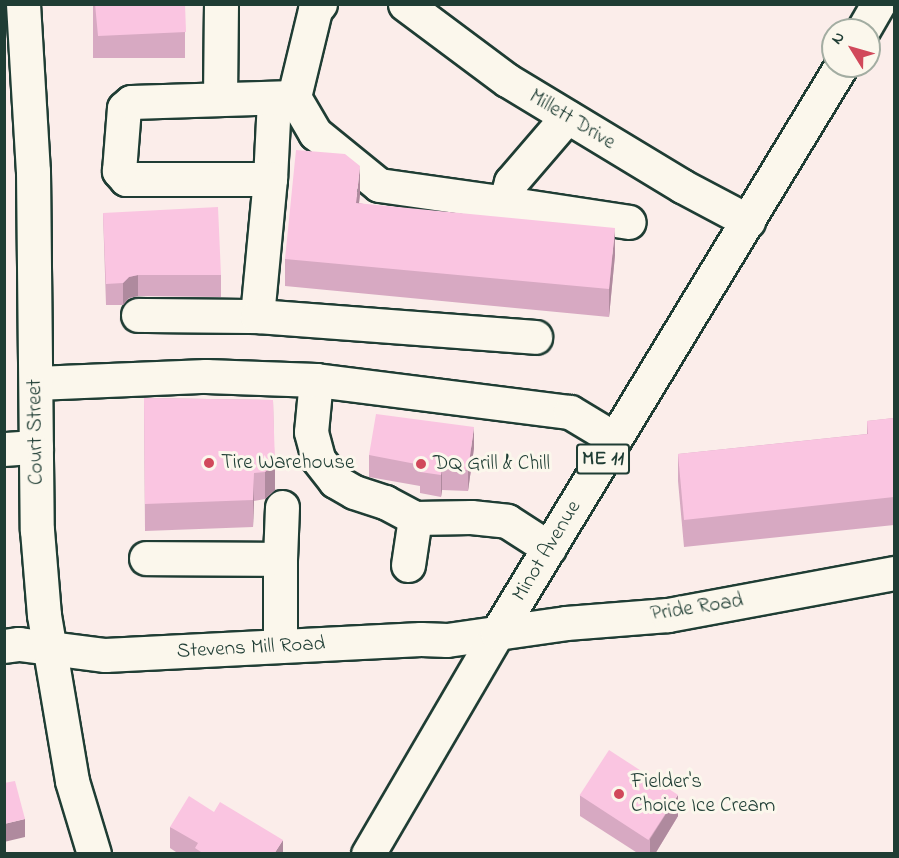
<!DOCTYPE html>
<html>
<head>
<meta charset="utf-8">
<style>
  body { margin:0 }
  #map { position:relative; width:899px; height:858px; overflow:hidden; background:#fbedea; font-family:"Indie Flower",sans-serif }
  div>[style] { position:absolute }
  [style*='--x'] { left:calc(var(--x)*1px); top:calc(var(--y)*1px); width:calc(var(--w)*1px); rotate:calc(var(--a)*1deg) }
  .roads { filter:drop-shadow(2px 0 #1f3d34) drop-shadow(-2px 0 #1f3d34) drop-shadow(0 2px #1f3d34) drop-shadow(0 -2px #1f3d34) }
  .minor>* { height:33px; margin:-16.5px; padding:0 16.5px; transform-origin:16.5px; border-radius:16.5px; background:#fbf7ec }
  .major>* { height:33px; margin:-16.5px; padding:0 16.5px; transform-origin:16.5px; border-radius:16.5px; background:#fbf7ec }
  .wall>* { inset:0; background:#d7a9c2; transform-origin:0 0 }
  .shaded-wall>* { inset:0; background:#af8a9e }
  .building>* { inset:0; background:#fac5e1; transform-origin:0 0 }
  .dots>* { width:16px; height:16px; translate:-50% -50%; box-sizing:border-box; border:3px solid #fbf7ec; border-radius:50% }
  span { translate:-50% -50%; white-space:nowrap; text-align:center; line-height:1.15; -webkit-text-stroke:6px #fbf7ec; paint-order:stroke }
  .shield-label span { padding:2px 4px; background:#fbf7ec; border:2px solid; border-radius:4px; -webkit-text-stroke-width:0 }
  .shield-label { font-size:20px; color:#1f3d34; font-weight:700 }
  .street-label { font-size:21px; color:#1f3d34 }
  .poi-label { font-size:21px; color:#1f3d34 }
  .left { translate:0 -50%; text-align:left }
  .frame { position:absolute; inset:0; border:6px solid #1f3d34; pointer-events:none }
  .north { position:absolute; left:821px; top:18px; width:60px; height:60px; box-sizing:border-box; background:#fbf7ec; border:2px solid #a3ada2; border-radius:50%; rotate:307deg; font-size:16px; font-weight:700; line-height:24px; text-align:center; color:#1f3d34 }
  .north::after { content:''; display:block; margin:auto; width:21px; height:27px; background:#d1495b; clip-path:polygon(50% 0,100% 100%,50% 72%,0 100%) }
</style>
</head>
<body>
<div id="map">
  <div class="roads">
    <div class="minor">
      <div style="--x:320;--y:4;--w:8;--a:130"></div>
      <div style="--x:315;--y:10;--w:89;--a:103.6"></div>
      <div style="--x:294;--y:97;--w:42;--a:59.7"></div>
      <div style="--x:315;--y:133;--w:82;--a:39.1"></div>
      <div style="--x:379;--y:185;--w:127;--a:8.1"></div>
      <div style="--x:505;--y:203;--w:22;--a:-74"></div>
      <div style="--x:511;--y:182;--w:86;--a:-49.3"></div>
      <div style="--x:405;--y:4;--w:127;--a:36.7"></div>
      <div style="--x:507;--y:80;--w:205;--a:31.2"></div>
      <div style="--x:682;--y:186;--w:75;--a:27.9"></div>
      <div style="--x:220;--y:99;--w:95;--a:-89.4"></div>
      <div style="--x:270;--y:179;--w:80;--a:-87.1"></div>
      <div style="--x:505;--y:203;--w:125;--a:8.7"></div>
      <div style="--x:138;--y:315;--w:119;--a:0.5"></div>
      <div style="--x:257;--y:316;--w:138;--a:-84.6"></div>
      <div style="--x:270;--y:179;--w:144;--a:180"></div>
      <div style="--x:126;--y:179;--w:11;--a:-131"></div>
      <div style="--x:119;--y:171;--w:63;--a:-85.5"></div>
      <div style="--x:124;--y:108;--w:9;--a:-41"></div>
      <div style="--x:131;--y:102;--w:163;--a:-1.8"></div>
      <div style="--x:257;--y:316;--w:279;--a:4.3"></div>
      <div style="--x:316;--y:380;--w:52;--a:95.5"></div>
      <div style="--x:311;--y:432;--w:28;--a:75"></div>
      <div style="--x:318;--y:459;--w:28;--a:52"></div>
      <div style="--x:335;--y:481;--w:22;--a:30"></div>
      <div style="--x:354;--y:492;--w:33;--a:18"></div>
      <div style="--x:385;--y:502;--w:34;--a:28"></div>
      <div style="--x:415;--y:518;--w:56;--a:-1"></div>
      <div style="--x:471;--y:517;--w:36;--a:6"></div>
      <div style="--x:507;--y:521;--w:50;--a:32.7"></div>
      <div style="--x:36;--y:383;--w:170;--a:-2.4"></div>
      <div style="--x:206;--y:376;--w:110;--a:2.1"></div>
      <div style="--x:316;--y:380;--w:256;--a:7.2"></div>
      <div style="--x:570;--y:412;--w:52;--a:31"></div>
      <div style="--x:4;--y:449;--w:32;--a:-4"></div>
      <div style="--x:146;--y:558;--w:134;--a:0.4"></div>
      <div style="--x:280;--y:559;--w:87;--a:90"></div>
      <div style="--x:280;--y:559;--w:52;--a:-87.8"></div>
      <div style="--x:408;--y:565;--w:48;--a:-81.5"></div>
      <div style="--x:4;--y:646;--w:15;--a:-8"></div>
      <div style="--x:19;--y:644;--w:87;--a:7.3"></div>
      <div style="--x:105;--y:655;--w:316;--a:-2.9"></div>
      <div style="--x:421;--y:639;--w:26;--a:2"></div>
      <div style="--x:447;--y:640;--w:120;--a:-8.1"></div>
      <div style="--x:566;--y:623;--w:102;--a:-4.5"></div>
      <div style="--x:668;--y:615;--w:230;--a:-10.5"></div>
    </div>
    <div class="major">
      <div style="--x:23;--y:4;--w:167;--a:86.6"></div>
      <div style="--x:33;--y:171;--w:359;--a:89.4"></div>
      <div style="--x:37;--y:530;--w:85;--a:85.3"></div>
      <div style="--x:44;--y:615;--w:168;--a:80.4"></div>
      <div style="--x:72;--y:781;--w:76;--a:73.2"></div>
      <div style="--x:863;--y:30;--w:30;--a:-60"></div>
      <div style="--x:368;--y:854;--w:256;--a:-59.7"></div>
      <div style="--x:497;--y:633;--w:663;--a:-58.75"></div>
    </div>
  </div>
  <div class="wall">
    <div style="left:93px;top:4px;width:92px;height:54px"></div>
    <div style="clip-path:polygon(360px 194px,359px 203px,615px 255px,609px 317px,285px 286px,285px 259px)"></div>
    <div style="clip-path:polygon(103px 213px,221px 275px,221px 297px,138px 296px,129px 298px,123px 305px,106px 305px)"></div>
    <div style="clip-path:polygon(144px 398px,273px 400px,275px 490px,265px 499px,254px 501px,253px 527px,145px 531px)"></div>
    <div style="clip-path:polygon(894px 418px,894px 525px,684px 547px,678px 481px,678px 454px,867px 434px,867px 421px)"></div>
    <div style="clip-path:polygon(474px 448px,468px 491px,442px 490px,441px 497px,420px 493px,420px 486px,369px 477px,369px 455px)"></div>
    <div style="clip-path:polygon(580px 795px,678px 816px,655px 854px,639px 854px,580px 816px)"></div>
    <div style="clip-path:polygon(170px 827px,283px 854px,179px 854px,170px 848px)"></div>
  </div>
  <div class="shaded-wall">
    <div style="clip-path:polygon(360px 166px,360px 194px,356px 230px,356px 203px)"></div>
    <div style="clip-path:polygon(615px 228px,615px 255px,609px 317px,609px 289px)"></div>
    <div style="clip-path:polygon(138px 275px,138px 296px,129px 298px,123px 305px,123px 283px,129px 277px)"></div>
    <div style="clip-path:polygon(474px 427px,474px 448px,468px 491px,468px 470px)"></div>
    <div style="clip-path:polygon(275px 463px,275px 490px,265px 499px,265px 472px)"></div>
    <div style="clip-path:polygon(442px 468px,442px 490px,441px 497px,441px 475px)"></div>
    <div style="clip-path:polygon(254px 473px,254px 501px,253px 527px,253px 500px)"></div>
    <div style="clip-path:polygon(678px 795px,678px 816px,655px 854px,650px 854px,650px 839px)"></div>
    <div style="clip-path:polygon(25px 819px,25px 837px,4px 842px,4px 824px)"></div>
    <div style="clip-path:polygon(283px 840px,283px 854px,274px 854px)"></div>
  </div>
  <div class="building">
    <div style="clip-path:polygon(95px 4px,185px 4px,186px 32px,98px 36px)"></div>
    <div style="clip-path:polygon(296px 150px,345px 154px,360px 166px,356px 203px,615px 228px,609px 289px,285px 259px)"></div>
    <div style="clip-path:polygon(218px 207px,221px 275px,138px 275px,129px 277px,123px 283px,106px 284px,103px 213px)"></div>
    <div style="clip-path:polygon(144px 398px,273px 400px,275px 463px,265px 472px,254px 473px,253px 500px,145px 504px)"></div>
    <div style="clip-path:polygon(376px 414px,474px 427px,468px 470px,442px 468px,441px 475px,420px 472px,421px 465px,369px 455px)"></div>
    <div style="clip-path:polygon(894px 418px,894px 497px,684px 520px,678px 454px,868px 434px,867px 421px)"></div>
    <div style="left:609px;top:750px;width:82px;height:54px;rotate:33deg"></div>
    <div style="clip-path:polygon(15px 781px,25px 819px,4px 824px,4px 783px)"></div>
    <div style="clip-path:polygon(189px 796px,214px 812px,220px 802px,283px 840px,274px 854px,204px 854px,195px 848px,198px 843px,170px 827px)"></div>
  </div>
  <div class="dots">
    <div style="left:209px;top:463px;background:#d1495b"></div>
    <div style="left:421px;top:464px;background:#d1495b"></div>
    <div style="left:619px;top:794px;background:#d1495b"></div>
  </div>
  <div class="shield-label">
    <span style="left:603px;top:459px">ME 11</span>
  </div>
  <div class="street-label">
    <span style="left:572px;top:120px;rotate:31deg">Millett Drive</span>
    <span style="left:36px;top:432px;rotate:-91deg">Court Street</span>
    <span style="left:547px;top:551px;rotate:-59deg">Minot Avenue</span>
    <span style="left:697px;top:608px;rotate:-9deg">Pride Road</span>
    <span style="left:251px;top:648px;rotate:-3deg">Stevens Mill Road</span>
  </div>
  <div class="poi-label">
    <span class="left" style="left:221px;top:463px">Tire Warehouse</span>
    <span class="left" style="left:433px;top:464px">DQ Grill &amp; Chill</span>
    <span class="left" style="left:631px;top:794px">Fielder's<br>Choice Ice Cream</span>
  </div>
  <div class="frame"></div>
  <div class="north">N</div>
</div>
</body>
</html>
